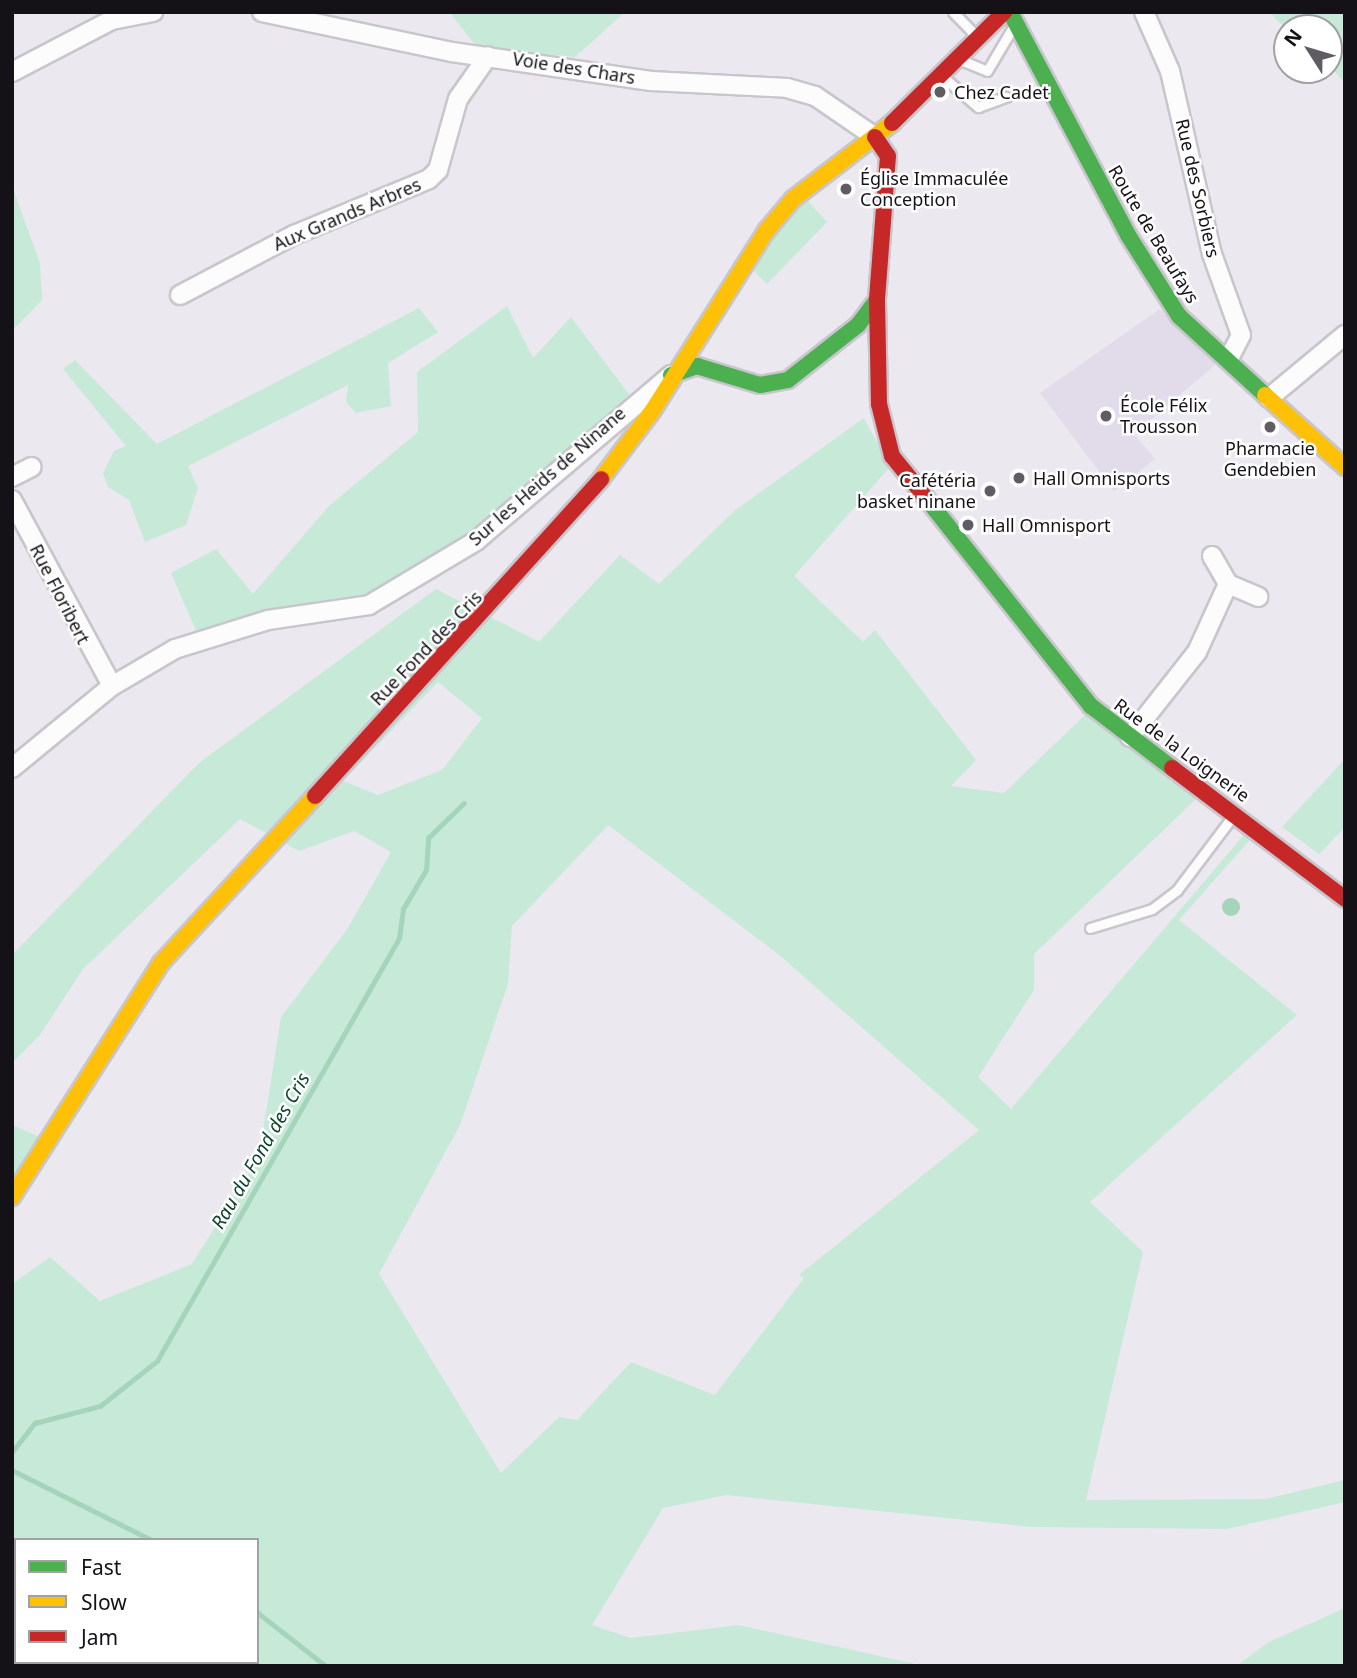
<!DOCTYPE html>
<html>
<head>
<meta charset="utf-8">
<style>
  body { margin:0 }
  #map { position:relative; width:1357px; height:1678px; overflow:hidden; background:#ebe8f0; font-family:"Noto Sans",sans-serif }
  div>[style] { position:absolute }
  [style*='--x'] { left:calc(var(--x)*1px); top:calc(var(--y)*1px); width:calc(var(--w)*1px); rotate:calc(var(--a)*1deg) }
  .built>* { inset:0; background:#e1dbea }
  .green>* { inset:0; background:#c6ead7 }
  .water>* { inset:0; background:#a4d4ba }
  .round { border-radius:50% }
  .stream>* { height:4.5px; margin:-2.25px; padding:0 2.25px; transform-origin:2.25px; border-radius:2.25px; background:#a4d4ba }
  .roads { filter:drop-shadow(2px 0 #c8c6cc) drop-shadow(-2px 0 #c8c6cc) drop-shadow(0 2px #c8c6cc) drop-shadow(0 -2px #c8c6cc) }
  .lane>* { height:9px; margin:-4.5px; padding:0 4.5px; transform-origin:4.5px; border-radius:4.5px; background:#fcfcfd }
  .street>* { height:18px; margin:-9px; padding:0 9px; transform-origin:9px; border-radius:9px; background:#fcfcfd }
  .fast>* { height:16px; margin:-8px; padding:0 8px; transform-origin:8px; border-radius:8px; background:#4caf50 }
  .slow>* { height:16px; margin:-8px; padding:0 8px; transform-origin:8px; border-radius:8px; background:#ffc107 }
  .jam>* { height:16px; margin:-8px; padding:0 8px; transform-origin:8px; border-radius:8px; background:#c62828 }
  .dots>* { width:19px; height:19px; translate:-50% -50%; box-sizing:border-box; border:4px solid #fff; border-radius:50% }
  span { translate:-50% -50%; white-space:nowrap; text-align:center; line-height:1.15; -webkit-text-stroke:5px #fff; paint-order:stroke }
  .street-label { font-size:18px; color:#141217 }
  .poi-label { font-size:18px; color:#141217 }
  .left { translate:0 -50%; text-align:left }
  .right { translate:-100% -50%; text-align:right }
  .water-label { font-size:19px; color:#0e452b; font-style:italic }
  .frame { position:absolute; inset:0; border:14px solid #141217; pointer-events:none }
  .legend { position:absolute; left:14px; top:1538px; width:245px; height:126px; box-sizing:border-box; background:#fff; border:2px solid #a1a0a2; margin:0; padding:9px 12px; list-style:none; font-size:21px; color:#141217 }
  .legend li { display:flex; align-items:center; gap:14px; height:35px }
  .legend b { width:35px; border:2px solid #a1a0a2 }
  .north { position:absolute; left:1273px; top:14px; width:70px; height:70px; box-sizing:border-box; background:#fff; border:2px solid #a1a0a2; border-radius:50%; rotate:307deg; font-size:19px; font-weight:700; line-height:28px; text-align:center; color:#141217 }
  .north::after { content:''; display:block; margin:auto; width:24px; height:32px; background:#5f5d63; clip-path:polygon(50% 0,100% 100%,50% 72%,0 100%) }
</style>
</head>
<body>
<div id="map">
  <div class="built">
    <div style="clip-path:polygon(1160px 309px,1216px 364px,1134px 434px,1155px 459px,1114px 491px,1040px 393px)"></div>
  </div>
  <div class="green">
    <div style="clip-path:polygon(449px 12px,625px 12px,575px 57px,478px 48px)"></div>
    <div style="clip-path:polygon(1269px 12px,1345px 12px,1345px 83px,1329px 65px,1329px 28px,1287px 30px)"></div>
    <div style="clip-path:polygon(12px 186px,40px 263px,42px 300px,12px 331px)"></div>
    <div style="clip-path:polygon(806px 199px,827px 222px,767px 284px,750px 267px)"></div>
    <div style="clip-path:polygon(507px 306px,533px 358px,571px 317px,631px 397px,459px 540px,357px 600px,197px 633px,171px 573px,216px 549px,253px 594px,329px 506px,418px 432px,417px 372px)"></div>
    <div style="clip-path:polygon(419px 308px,438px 332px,388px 363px,391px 406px,356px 413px,346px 402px,348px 385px,188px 466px,198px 488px,186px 525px,145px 542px,129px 500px,108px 487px,103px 473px,114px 451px,126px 446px,63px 369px,75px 360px,157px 444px)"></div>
    <div style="clip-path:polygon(evenodd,864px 418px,890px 467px,794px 576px,863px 642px,875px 630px,976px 760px,951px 786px,1004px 793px,1087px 713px,1197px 798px,1034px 954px,1034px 990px,978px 1077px,1011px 1109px,1248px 830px,1256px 833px,1179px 920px,1297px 1015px,1090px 1202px,1143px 1252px,1086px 1500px,1266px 1499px,1345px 1480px,1345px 1502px,1227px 1529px,1032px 1527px,726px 1495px,663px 1508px,592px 1625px,631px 1638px,738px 1625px,925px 1666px,12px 1666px,12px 1284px,50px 1257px,100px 1301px,192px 1264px,259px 1157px,281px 1017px,348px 928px,391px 852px,354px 831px,299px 851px,240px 819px,83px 969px,40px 1035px,12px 1063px,12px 955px,200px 762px,436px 589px,539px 642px,620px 555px,659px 584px,734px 511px,864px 418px,438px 682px,482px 718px,442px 770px,378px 795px,343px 781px,438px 682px,864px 418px,608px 825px,778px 954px,979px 1130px,799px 1275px,804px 1278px,715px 1395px,631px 1362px,577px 1420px,559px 1417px,501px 1473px,379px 1274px,460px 1125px,508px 984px,512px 926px,608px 825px,864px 418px,16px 1540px,257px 1540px,257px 1662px,16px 1662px,16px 1540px)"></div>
    <div style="clip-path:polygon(1345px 759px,1345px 827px,1319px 854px,1282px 827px)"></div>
    <div style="clip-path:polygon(12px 1125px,47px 1140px,12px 1180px)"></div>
    <div style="clip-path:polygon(1345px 1608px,1345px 1666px,1236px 1666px,1269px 1642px)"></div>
  </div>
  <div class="water">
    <div class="round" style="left:1222px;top:898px;width:18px;height:18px"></div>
  </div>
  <div class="stream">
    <div style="--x:12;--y:1452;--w:37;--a:-52"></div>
    <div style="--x:35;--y:1423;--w:67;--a:-14.7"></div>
    <div style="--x:100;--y:1406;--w:73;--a:-38.3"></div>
    <div style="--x:157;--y:1361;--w:487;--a:-60.2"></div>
    <div style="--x:399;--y:938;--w:29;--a:-82"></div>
    <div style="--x:403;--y:909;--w:45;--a:-59.5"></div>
    <div style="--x:426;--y:870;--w:32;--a:-86"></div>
    <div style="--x:428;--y:838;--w:50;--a:-44.2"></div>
    <div style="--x:12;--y:1470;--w:157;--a:26.6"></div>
    <div style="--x:257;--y:1612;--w:88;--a:38"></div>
  </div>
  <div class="roads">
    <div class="lane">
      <div style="--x:953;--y:12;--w:33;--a:46"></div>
      <div style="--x:958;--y:59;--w:31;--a:22"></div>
      <div style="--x:987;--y:71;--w:51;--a:-59.4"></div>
      <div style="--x:942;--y:76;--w:48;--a:40.7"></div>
      <div style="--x:978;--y:107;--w:30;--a:-20"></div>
      <div style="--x:1090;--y:928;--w:65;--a:-17"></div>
      <div style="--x:1152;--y:909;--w:31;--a:-37"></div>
      <div style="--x:1177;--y:890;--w:93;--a:-52.9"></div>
    </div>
    <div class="street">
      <div style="--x:262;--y:12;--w:194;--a:11.9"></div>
      <div style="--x:452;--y:52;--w:201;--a:8.3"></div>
      <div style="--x:651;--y:81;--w:136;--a:2.9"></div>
      <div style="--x:787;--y:88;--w:29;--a:16"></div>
      <div style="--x:815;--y:96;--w:73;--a:34.3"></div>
      <div style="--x:1144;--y:12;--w:64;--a:66.2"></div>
      <div style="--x:1170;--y:71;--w:188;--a:77.1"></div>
      <div style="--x:1212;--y:254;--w:86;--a:70.3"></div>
      <div style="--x:1241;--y:335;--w:28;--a:117"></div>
      <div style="--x:12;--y:72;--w:113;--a:-27.5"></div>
      <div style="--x:112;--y:20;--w:42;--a:-11"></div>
      <div style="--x:180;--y:295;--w:129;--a:-27.8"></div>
      <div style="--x:294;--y:235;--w:146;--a:-22.5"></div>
      <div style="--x:429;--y:179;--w:13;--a:-45"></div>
      <div style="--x:438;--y:170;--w:74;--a:-74.3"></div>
      <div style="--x:458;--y:99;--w:52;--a:-55.1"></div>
      <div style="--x:1269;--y:398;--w:99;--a:-39.7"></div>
      <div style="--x:12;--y:477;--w:22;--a:-27"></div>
      <div style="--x:12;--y:500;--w:211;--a:61.7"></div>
      <div style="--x:1212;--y:556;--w:32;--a:60"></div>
      <div style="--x:1228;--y:584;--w:33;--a:23"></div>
      <div style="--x:1130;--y:737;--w:108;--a:-51.8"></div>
      <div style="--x:1197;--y:652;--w:75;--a:-65.5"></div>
      <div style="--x:12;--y:768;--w:129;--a:-39.4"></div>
      <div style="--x:112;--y:686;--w:73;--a:-30.4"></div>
      <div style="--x:175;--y:649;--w:97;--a:-17.3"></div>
      <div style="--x:268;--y:620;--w:102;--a:-8.4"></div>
      <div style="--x:369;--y:605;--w:125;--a:-30.9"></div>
      <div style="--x:476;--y:541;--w:256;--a:-40.4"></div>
    </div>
    <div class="fast">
      <div style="--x:1010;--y:12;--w:252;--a:62.1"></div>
      <div style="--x:1128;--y:235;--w:96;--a:57.8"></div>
      <div style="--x:1179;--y:316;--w:117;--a:42.6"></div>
      <div style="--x:671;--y:375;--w:28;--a:-19"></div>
      <div style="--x:697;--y:366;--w:66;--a:16.8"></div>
      <div style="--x:760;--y:385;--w:28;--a:-10"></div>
      <div style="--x:788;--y:380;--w:89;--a:-38.2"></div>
      <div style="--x:858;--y:325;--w:31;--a:-53"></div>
      <div style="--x:922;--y:493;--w:272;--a:51.6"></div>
      <div style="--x:1091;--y:706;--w:102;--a:37.4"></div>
    </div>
    <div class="slow">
      <div style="--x:1265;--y:395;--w:108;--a:42"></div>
      <div style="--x:601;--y:479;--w:86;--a:-53"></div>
      <div style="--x:653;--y:410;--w:213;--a:-57.7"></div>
      <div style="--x:767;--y:230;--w:40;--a:-50"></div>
      <div style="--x:793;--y:199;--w:125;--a:-37.5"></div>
      <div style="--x:12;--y:1197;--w:277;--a:-57.5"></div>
      <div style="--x:161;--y:963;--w:227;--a:-47.3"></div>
    </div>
    <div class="jam">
      <div style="--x:892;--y:123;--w:158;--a:-44.7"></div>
      <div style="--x:875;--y:137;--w:23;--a:56"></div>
      <div style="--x:888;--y:156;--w:144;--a:94.4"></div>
      <div style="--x:877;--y:300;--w:104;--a:88.9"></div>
      <div style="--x:879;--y:404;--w:54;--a:76"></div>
      <div style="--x:892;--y:456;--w:48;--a:51"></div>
      <div style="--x:1172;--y:768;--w:217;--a:37.1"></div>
      <div style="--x:315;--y:796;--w:427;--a:-47.9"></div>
    </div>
  </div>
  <div class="dots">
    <div style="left:940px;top:92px;background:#5f5d63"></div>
    <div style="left:846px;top:189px;background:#5f5d63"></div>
    <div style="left:1106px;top:416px;background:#5f5d63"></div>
    <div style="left:1270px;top:427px;background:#5f5d63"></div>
    <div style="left:1019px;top:478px;background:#5f5d63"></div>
    <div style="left:990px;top:491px;background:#5f5d63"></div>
    <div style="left:968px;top:525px;background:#5f5d63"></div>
  </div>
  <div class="street-label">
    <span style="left:574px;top:68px;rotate:9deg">Voie des Chars</span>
    <span style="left:1198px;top:188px;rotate:77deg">Rue des Sorbiers</span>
    <span style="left:347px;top:214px;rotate:-23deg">Aux Grands Arbres</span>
    <span style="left:1154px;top:234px;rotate:59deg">Route de Beaufays</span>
    <span style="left:547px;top:476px;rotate:-41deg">Sur les Heids de Ninane</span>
    <span style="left:60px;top:594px;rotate:63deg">Rue Floribert</span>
    <span style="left:426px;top:648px;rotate:-46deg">Rue Fond des Cris</span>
    <span style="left:1182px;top:750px;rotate:36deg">Rue de la Loignerie</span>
  </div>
  <div class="poi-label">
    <span class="left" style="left:954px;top:92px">Chez Cadet</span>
    <span class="left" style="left:860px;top:189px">Église Immaculée<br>Conception</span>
    <span class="left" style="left:1120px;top:416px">École Félix<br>Trousson</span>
    <span style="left:1270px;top:459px">Pharmacie<br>Gendebien</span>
    <span class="left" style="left:1033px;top:478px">Hall Omnisports</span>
    <span class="right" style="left:976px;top:491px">Cafétéria<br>basket ninane</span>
    <span class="left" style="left:982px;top:525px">Hall Omnisport</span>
  </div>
  <div class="water-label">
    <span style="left:261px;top:1151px;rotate:-60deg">Rau du Fond des Cris</span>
  </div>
  <div class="frame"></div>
  <ul class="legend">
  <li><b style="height:9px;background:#4caf50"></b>Fast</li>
  <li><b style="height:9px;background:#ffc107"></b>Slow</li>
  <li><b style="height:9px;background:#c62828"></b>Jam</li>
  </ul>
  <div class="north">N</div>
</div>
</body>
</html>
